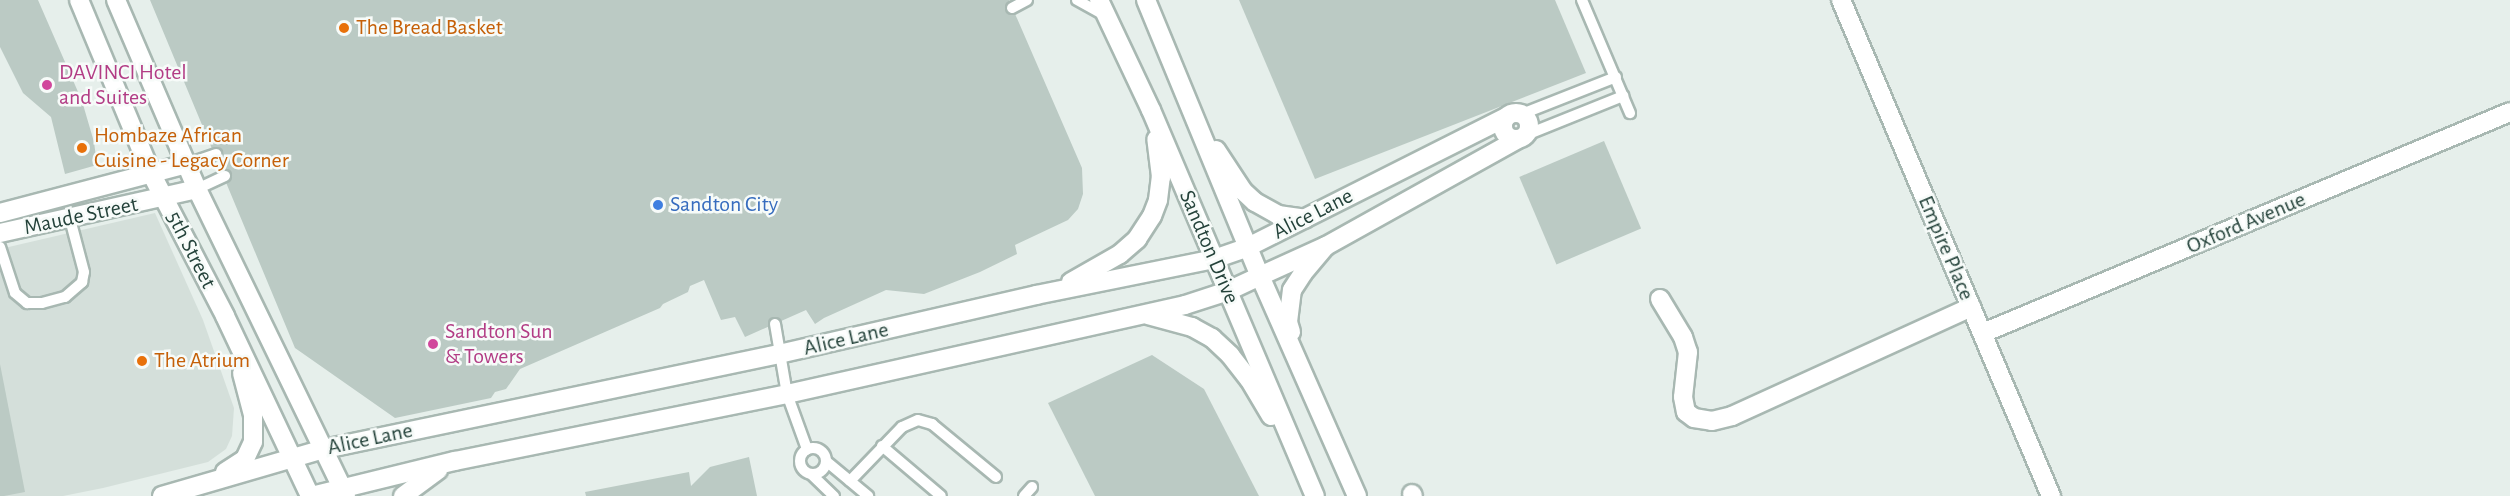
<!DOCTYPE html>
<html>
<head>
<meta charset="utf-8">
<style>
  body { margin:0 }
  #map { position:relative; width:2510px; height:496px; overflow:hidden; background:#e6efeb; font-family:"Alegreya Sans",sans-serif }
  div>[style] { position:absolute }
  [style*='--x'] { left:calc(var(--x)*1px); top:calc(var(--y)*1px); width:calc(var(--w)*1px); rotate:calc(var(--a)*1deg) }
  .built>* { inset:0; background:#d4dfda }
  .building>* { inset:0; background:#bbcac4; transform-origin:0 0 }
  .roads { filter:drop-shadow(2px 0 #a8b8b2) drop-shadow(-2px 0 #a8b8b2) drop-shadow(0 2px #a8b8b2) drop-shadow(0 -2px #a8b8b2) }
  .lane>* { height:10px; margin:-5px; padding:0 5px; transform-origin:5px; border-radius:5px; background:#fff }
  .lane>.ring { margin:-5px; padding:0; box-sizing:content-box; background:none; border:10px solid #fff; border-radius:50% }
  .street>* { height:18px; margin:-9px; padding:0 9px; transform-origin:9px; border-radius:9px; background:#fff }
  .street>.ring { margin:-9px; padding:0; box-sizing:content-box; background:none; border:18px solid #fff; border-radius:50% }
  .secondary>* { height:18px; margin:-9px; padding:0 9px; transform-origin:9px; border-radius:9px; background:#fff }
  .dots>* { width:16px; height:16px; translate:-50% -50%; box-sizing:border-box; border:3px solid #f7fbf9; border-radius:50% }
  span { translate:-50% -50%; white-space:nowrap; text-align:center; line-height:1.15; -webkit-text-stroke:5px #f7fbf9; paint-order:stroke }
  .food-label { font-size:22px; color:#c56008 }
  .left { translate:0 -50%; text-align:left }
  .hotel-label { font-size:22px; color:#b23c85 }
  .shop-label { font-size:22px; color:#366cbe }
  .street-label { font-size:22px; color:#24423a }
</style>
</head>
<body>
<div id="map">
  <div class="built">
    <div style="clip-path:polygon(155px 213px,203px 320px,234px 408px,232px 436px,226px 449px,208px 462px,103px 488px,63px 496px,0 496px,0 249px)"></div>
  </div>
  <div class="building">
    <div style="clip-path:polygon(0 0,38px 0,82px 101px,94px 142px,97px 165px,65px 174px,51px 117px,23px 93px,0 47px)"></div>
    <div style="clip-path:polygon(150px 0,1009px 0,1082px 168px,1083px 194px,1078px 209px,1068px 220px,1015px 245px,1017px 254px,980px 272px,924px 294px,886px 290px,824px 318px,815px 324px,806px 310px,745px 337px,735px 317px,721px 320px,704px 280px,690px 286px,688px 292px,663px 304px,660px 308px,520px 369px,506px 389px,495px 392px,491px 398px,395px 418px,295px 348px)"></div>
    <div style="clip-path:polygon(1239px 0,1555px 0,1586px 73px,1315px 179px)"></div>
    <div style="left:1604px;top:141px;width:95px;height:92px;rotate:67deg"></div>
    <div style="clip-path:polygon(1152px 355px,1204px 389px,1259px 496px,1095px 496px,1048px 403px)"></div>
    <div style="clip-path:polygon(0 364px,25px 492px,4px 496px,0 496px)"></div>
    <div style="clip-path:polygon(749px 457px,757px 496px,586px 496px,585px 492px,689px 472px,691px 486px,710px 467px)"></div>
  </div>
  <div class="roads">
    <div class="lane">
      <div style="--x:1077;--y:0;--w:33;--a:29"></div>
      <div style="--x:1582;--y:0;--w:123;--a:67"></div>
      <div style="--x:1012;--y:8;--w:17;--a:-28"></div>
      <div style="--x:1522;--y:114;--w:101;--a:-21.5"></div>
      <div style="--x:1526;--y:135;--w:105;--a:-21.9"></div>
      <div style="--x:187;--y:164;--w:31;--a:-19"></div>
      <div style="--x:197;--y:189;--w:31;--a:-25"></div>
      <div style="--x:0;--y:247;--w:48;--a:71.9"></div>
      <div style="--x:15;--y:293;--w:16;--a:40"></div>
      <div style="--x:27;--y:303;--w:15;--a:0"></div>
      <div style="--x:42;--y:303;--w:24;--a:-15"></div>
      <div style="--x:65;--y:297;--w:23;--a:-41"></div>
      <div style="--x:82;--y:282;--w:10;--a:-79"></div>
      <div style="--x:84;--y:272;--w:55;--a:-104.8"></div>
      <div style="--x:775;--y:324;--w:71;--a:80.3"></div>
      <div style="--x:787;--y:394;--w:59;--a:70"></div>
      <div style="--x:882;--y:446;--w:77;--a:40.3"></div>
      <div class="ring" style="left:800px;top:448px;width:16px;height:16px"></div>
      <div style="--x:826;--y:461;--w:55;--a:39.8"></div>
      <div style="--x:811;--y:474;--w:32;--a:44"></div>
      <div style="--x:850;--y:481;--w:75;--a:-46.1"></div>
      <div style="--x:902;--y:427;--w:17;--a:-24"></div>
      <div style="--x:918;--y:420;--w:15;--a:16"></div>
      <div style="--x:932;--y:424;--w:83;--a:39.6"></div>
      <div style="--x:1024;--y:496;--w:12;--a:-48"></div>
    </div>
    <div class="street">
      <div style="--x:1841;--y:0;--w:539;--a:67.05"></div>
      <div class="ring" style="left:1503px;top:113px;width:8px;height:8px"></div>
      <div style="--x:0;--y:213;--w:193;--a:-14.7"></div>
      <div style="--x:0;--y:233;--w:202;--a:-12.6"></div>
      <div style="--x:1248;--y:247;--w:289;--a:-26.7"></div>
      <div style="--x:1260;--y:276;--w:72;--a:-24.4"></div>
      <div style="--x:1326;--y:246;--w:220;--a:-29.1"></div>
      <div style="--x:1660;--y:299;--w:44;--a:58.8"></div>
      <div style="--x:1683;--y:337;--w:16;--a:72"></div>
      <div style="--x:1688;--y:352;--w:45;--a:96.3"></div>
      <div style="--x:1683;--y:397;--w:15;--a:79"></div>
      <div style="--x:1686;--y:412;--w:10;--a:37"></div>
      <div style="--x:1694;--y:418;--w:18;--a:9"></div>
      <div style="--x:1712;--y:421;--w:21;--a:-14"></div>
      <div style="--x:1732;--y:416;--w:263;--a:-24.5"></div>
      <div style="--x:1983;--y:333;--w:571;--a:-22.75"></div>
      <div style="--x:1412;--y:494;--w:2;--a:63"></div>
    </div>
    <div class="secondary">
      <div style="--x:79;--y:0;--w:187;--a:67.4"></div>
      <div style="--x:151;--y:173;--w:161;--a:62.6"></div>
      <div style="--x:225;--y:316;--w:199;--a:64.7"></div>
      <div style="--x:116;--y:0;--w:206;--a:66.8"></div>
      <div style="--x:197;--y:189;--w:341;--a:64.1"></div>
      <div style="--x:1099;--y:0;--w:122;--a:64.7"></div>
      <div style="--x:1151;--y:110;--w:419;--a:67"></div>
      <div style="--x:1146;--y:0;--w:299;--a:67.6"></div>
      <div style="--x:1260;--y:276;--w:240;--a:66.2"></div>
      <div style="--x:1216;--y:150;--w:49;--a:56.6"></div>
      <div style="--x:1243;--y:191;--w:16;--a:43"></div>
      <div style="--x:1255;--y:202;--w:26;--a:29"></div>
      <div style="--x:1278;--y:215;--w:27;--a:8"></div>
      <div style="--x:1071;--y:282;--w:56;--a:-29.7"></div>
      <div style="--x:1120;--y:254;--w:23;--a:-41"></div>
      <div style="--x:1137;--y:239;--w:27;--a:-57"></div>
      <div style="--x:1152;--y:216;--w:17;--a:-69"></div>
      <div style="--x:1158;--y:200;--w:23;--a:-83"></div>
      <div style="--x:1161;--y:177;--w:38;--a:-97"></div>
      <div style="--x:1148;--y:315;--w:46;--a:15.3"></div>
      <div style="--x:1192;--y:327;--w:23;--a:29"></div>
      <div style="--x:1212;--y:338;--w:25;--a:43"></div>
      <div style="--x:1230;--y:355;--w:31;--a:52"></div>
      <div style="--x:1249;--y:379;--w:43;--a:59.3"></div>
      <div style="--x:1291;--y:332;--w:10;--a:-107"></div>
      <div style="--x:1288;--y:322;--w:32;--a:-83"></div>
      <div style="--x:1292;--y:290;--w:20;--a:-57"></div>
      <div style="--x:1303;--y:273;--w:35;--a:-50"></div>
      <div style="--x:225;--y:472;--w:24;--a:-33"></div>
      <div style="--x:245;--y:459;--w:19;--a:-65"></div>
      <div style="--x:253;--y:442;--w:27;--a:-90"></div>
      <div style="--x:253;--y:415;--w:43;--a:-104.7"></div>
      <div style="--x:162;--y:496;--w:169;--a:-16.2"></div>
      <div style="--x:324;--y:449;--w:465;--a:-11.8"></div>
      <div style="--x:779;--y:354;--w:264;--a:-12.9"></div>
      <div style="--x:1036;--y:295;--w:182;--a:-11.4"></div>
      <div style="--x:1214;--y:259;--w:36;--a:-19"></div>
      <div style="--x:311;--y:496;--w:148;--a:-13.7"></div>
      <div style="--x:455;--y:461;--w:339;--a:-11.4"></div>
      <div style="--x:787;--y:394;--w:408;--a:-12.6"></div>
      <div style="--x:1185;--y:305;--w:45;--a:-18"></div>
      <div style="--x:1228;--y:291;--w:35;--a:-25"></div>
      <div style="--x:403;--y:496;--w:44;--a:-36.6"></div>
    </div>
  </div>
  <div class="dots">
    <div style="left:344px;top:28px;background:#e8710a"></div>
    <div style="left:47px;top:85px;background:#d1479c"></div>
    <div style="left:82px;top:148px;background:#e8710a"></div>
    <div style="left:658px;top:205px;background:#3f7fe0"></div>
    <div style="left:433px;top:344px;background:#d1479c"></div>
    <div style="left:142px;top:361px;background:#e8710a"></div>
  </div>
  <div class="food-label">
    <span class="left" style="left:356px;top:28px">The Bread Basket</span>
    <span class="left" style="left:94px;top:148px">Hombaze African<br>Cuisine - Legacy Corner</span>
    <span class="left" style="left:154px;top:361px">The Atrium</span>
  </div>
  <div class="hotel-label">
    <span class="left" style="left:59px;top:85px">DAVINCI Hotel<br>and Suites</span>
    <span class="left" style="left:445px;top:344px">Sandton Sun<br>&amp; Towers</span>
  </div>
  <div class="shop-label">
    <span class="left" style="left:670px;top:205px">Sandton City</span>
  </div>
  <div class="street-label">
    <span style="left:1313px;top:214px;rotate:-27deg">Alice Lane</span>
    <span style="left:81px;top:216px;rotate:-12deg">Maude Street</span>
    <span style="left:2246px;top:223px;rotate:-23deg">Oxford Avenue</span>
    <span style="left:1209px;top:247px;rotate:67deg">Sandton Drive</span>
    <span style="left:1946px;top:248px;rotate:67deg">Empire Place</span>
    <span style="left:191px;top:250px;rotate:63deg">5th Street</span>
    <span style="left:846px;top:339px;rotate:-13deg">Alice Lane</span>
    <span style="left:370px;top:439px;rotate:-12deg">Alice Lane</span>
  </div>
</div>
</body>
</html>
